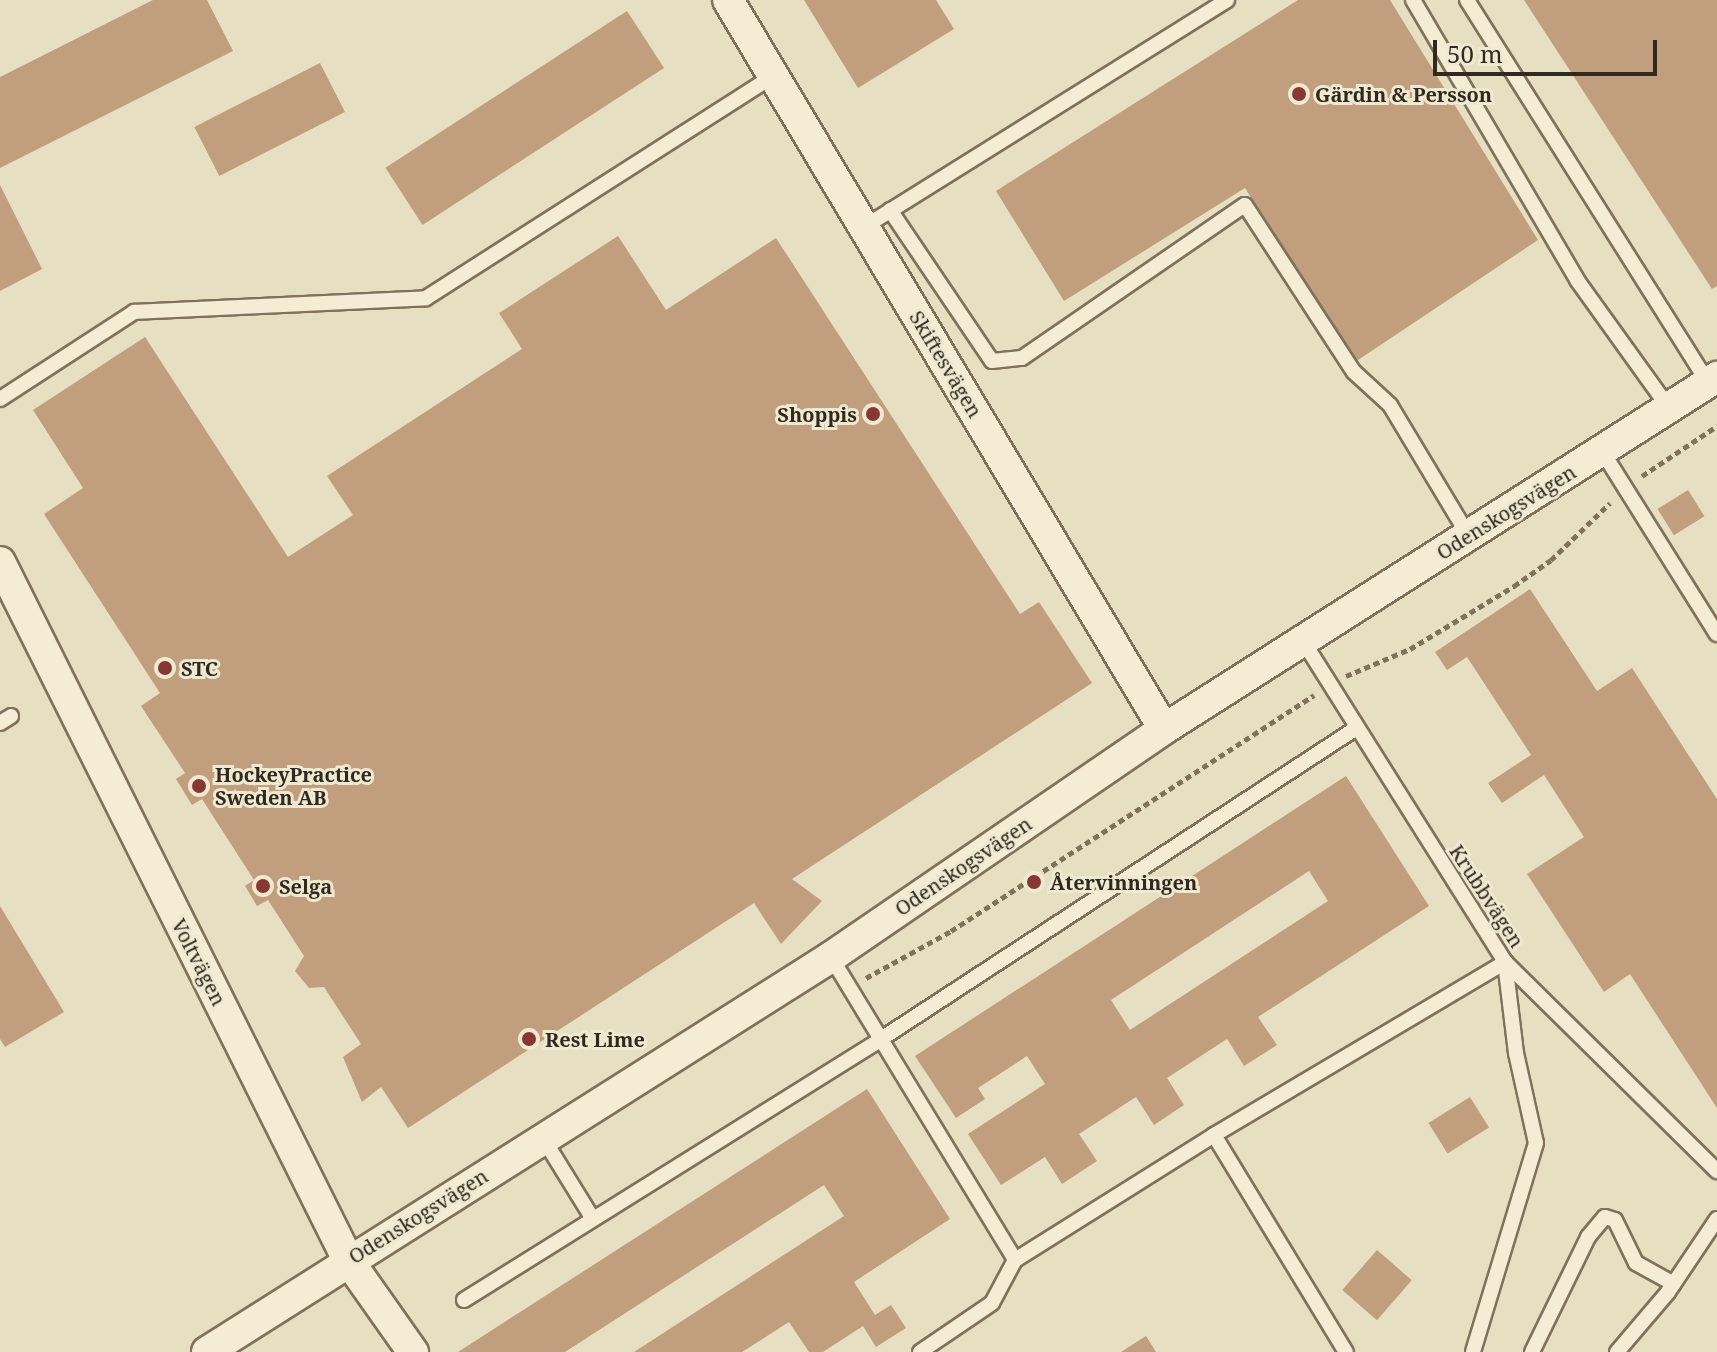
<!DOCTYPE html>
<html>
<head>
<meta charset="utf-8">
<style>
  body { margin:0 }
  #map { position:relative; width:1717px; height:1352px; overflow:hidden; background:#e7dfc2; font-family:"Noto Serif",serif }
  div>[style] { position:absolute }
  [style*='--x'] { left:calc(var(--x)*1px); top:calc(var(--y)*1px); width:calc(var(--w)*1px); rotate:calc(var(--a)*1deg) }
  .building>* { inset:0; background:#c19e7d; transform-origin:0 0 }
  .path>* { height:5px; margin-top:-2.5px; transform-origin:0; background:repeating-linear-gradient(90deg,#7f715c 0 6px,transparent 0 10px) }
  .roads { filter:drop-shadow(2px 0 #7f715c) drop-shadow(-2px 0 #7f715c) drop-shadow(0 2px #7f715c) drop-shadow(0 -2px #7f715c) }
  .service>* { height:14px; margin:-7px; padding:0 7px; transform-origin:7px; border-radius:7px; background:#f4ecd4 }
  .minor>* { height:30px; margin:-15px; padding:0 15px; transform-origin:15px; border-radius:15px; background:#f4ecd4 }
  .dots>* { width:22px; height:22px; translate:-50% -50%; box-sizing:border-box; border:4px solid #f0e9d1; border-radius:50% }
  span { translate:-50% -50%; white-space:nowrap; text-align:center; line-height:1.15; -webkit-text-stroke:6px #f0e9d1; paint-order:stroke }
  .poi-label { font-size:20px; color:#31281e; font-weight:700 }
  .left { translate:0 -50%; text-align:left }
  .right { translate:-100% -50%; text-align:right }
  .street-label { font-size:20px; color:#31281e }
  .scale { position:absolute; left:1433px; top:40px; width:224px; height:36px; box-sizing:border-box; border:4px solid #31281e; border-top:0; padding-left:10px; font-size:24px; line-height:28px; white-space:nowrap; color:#31281e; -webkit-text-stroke:6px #f0e9d1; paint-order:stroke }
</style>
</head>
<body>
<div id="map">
  <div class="building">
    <div style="clip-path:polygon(153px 0,207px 0,233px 51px,0 168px,0 77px)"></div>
    <div style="clip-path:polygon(804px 0,936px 0,954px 29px,858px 88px)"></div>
    <div style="clip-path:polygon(1298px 0,1390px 0,1538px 240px,1355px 362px,1245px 188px,1064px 301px,996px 191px)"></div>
    <div style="clip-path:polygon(1524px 0,1717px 0,1717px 286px,1712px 289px)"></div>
    <div style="left:627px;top:11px;width:68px;height:288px;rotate:57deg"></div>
    <div style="left:320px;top:63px;width:55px;height:141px;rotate:63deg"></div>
    <div style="clip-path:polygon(0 185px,42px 269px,0 291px)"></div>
    <div style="clip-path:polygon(618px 236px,666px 310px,776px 238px,1020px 614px,1039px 602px,1092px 683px,792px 879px,822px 901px,781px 944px,754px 903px,408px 1128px,381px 1087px,362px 1102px,343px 1057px,361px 1044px,324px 987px,309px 988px,295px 971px,304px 956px,268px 900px,257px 906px,245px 886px,254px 880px,202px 799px,192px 805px,176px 779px,185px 773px,141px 706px,160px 693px,44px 514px,83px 488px,33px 410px,145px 337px,288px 557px,353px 515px,327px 476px,522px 349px,499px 313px)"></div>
    <div style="left:1688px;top:490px;width:31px;height:36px;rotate:58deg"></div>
    <div style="clip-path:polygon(1530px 589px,1597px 691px,1632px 668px,1717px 799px,1717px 1108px,1630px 974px,1604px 992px,1527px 874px,1584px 837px,1544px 775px,1502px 803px,1488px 783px,1531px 755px,1467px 657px,1447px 670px,1435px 652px)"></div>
    <div style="clip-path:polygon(evenodd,1346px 776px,1429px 906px,1258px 1017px,1277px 1045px,1244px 1066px,1227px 1039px,1167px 1078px,1184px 1105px,1154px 1125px,1136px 1097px,1079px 1134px,1097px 1161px,1062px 1184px,1045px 1157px,1001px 1185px,968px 1134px,1045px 1084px,1027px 1056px,978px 1088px,985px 1099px,956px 1118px,915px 1056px,1346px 776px,1309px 871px,1328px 901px,1130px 1030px,1111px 1000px,1309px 871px)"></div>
    <div style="clip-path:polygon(0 906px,64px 1012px,5px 1047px,0 1039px)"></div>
    <div style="clip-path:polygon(867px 1089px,950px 1219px,854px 1282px,875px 1315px,891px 1305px,906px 1328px,876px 1347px,863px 1326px,823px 1352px,809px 1352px,789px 1322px,742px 1352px,634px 1352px,844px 1216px,824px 1185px,565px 1352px,458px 1352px)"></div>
    <div style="left:1470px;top:1097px;width:36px;height:49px;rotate:58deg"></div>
    <div style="left:1377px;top:1250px;width:46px;height:53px;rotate:41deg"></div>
    <div style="clip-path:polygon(1146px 1336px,1156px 1352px,1121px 1352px)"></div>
  </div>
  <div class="path">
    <div style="--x:1642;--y:476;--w:90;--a:-33.7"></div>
    <div style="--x:1346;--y:676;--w:69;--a:-22.9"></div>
    <div style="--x:1410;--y:649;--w:122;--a:-31.2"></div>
    <div style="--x:1514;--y:586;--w:45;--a:-35.1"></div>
    <div style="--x:1551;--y:560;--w:82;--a:-44"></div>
    <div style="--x:866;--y:978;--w:97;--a:-28.9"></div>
    <div style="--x:951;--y:931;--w:433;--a:-33"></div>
  </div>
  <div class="roads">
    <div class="service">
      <div style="--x:1413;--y:0;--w:324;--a:59.6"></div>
      <div style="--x:1577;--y:280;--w:158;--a:54.3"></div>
      <div style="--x:1467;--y:0;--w:453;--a:57.8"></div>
      <div style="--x:890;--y:210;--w:182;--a:56"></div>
      <div style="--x:992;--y:361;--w:30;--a:-6"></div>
      <div style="--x:1022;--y:358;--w:270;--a:-34.5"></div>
      <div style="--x:1245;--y:205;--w:199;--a:56.9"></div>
      <div style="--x:1354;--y:372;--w:49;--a:42.5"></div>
      <div style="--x:1390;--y:405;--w:152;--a:59"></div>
      <div style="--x:864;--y:227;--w:428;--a:-32"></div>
      <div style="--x:0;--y:399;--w:160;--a:-33"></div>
      <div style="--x:134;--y:312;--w:292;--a:-2.7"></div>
      <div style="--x:426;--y:298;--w:412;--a:-32.6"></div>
      <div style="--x:1602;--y:451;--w:216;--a:57.9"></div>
      <div style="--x:1303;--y:641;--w:379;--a:57.8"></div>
      <div style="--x:1505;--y:962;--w:298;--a:44.6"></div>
      <div style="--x:0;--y:723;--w:13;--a:-32"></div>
      <div style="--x:831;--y:957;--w:354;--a:58.7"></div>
      <div style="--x:1015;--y:1260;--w:235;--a:-32.1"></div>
      <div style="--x:1214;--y:1135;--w:339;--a:-30.7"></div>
      <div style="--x:1505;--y:962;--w:92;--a:83.1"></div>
      <div style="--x:1516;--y:1053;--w:92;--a:77.5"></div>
      <div style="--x:1536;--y:1143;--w:218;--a:106.8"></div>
      <div style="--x:1214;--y:1135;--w:254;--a:58.7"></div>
      <div style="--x:543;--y:1138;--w:95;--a:58.3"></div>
      <div style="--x:464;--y:1300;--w:492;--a:-32"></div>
      <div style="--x:881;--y:1039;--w:566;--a:-33.19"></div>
      <div style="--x:920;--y:1352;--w:87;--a:-34.2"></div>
      <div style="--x:992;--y:1303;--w:49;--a:-61.9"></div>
      <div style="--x:1532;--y:1352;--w:128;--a:-64"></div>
      <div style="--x:1588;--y:1237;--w:26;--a:-50"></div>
      <div style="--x:1605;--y:1217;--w:10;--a:17"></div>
      <div style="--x:1615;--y:1220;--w:48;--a:64"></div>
      <div style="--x:1636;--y:1263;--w:43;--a:28.9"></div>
      <div style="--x:1617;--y:1352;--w:79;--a:-49.6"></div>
      <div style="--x:1668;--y:1292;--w:88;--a:-56.1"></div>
    </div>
    <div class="minor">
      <div style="--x:728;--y:0;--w:849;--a:59.12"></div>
      <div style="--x:0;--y:562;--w:780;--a:63.5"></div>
      <div style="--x:348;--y:1260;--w:113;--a:54.8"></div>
      <div style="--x:207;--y:1352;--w:739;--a:-32.33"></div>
      <div style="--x:831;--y:957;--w:404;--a:-34.4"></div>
      <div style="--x:1164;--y:729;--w:656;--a:-32.48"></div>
    </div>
  </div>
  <div class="dots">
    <div style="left:1299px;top:94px;background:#873833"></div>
    <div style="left:873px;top:414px;background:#873833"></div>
    <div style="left:165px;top:668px;background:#873833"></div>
    <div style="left:199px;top:786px;background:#873833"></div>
    <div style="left:1034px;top:882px;background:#873833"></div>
    <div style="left:263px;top:886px;background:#873833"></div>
    <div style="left:529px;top:1039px;background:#873833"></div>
  </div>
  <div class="poi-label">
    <span class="left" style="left:1315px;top:94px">Gärdin &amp; Persson</span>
    <span class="right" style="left:857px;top:414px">Shoppis</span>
    <span class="left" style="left:181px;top:668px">STC</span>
    <span class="left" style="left:215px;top:786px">HockeyPractice<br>Sweden AB</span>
    <span class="left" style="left:1050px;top:882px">Återvinningen</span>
    <span class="left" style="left:279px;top:886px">Selga</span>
    <span class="left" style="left:545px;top:1039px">Rest Lime</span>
  </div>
  <div class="street-label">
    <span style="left:946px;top:364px;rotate:59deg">Skiftesvägen</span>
    <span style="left:1506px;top:512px;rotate:-32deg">Odenskogsvägen</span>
    <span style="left:963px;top:866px;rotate:-34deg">Odenskogsvägen</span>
    <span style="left:1487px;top:896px;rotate:57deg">Krubbvägen</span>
    <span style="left:199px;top:962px;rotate:63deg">Voltvägen</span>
    <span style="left:418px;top:1216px;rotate:-32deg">Odenskogsvägen</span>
  </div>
  <div class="scale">50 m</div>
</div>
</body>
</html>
